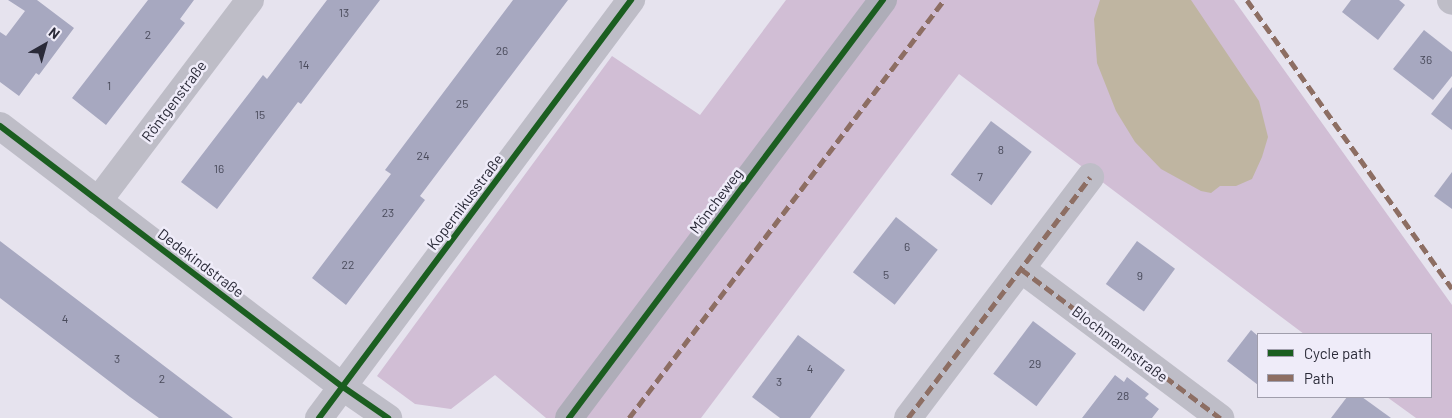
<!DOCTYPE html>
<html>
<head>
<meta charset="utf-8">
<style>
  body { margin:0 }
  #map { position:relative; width:1452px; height:418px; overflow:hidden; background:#e6e3ee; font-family:Barlow,sans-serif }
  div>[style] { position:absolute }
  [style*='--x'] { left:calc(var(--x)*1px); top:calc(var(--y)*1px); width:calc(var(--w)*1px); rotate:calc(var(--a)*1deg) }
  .green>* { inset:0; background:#d1bed5 }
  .water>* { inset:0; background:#bfb5a1 }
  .building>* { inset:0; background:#a7a8c0; transform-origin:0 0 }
  .minor>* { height:28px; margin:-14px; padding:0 14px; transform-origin:14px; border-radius:14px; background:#bebdc7 }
  .secondary>* { height:28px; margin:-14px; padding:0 14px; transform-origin:14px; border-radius:14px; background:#aeadb8 }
  .quiet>* { height:5px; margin-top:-2.5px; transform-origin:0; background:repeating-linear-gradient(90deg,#8d6e63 0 10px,transparent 0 15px) }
  .cycleway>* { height:6px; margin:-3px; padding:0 3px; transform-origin:3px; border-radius:3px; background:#1b5e20 }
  span { translate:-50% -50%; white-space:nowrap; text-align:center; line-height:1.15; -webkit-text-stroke:5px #efecf9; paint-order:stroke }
  .number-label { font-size:12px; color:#494a5a }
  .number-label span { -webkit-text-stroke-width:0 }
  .street-label { font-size:15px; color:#2a2a38 }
  .legend { position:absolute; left:1257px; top:333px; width:175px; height:65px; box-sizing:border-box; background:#efecf9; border:1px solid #a09eac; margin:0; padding:6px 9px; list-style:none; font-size:15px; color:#2a2a38 }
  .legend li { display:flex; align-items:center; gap:10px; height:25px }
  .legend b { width:25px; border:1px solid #a09eac }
  .north { position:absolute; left:20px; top:20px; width:50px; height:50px; -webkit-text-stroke:4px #efecf9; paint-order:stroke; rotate:38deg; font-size:14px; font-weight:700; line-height:20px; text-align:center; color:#2a2a38 }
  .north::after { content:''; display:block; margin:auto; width:18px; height:22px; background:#2a2a38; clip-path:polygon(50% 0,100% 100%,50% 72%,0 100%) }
</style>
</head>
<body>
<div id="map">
  <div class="green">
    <div style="clip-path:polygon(786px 0,1234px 0,1452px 305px,1452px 418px,1416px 418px,1387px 397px,1431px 397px,1431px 334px,1304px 334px,959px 74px,701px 418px,546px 418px,495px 375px,451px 409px,415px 404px,377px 376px,612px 56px,700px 115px)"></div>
  </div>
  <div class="water">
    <div style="clip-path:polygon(1100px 0,1191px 0,1259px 101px,1268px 137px,1262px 157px,1252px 179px,1236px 186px,1220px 186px,1211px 193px,1201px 191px,1161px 169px,1135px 142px,1116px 111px,1097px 63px,1094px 19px)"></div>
  </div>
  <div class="building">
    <div style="clip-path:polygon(8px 0,37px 0,74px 28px,39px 75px,36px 73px,19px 96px,0 82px,0 32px,6px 36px,25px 11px)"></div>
    <div style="clip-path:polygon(148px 0,194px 0,180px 19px,185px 23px,106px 125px,72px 98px)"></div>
    <div style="clip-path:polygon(327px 0,380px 0,301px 104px,298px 102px,217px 209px,181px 182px,263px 75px,267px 79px)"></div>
    <div style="clip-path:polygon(513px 0,568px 0,420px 196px,425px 200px,346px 305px,312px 278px,391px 174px,385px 170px)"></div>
    <div style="clip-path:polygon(1351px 0,1399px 0,1405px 5px,1378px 40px,1342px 12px)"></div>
    <div style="clip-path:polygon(1424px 30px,1452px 52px,1452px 76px,1433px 100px,1393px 69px)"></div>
    <div style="clip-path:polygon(1452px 87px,1452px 130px,1431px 114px)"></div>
    <div style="left:991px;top:121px;width:51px;height:67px;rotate:37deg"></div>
    <div style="clip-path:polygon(1452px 172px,1452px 209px,1434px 196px)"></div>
    <div style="left:896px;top:217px;width:53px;height:70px;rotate:38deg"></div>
    <div style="clip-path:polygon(0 241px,209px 400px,233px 418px,159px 418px,130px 397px,0 298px)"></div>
    <div style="left:1137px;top:241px;width:47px;height:53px;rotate:36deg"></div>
    <div style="left:1033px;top:321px;width:54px;height:66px;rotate:37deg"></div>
    <div style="clip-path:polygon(1251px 330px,1258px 336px,1258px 385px,1227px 361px)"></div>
    <div style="clip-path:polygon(798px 335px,845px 370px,810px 418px,780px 418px,752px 397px)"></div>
    <div style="clip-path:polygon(1115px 375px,1124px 382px,1127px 377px,1149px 394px,1145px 398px,1159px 409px,1152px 418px,1082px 418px)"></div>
    <div style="clip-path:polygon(1347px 397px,1362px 397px,1391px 418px,1331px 418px)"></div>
  </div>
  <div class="minor">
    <div style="--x:1451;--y:0;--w:1;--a:45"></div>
    <div style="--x:0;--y:126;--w:431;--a:37.3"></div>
    <div style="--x:343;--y:387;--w:55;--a:34.6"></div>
    <div style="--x:98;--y:201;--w:252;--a:-52.9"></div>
    <div style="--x:1021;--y:269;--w:249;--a:36.8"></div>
    <div style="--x:319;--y:418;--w:522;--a:-53.26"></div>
    <div style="--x:908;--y:418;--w:302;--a:-52.9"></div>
  </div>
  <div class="secondary">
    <div style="--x:569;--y:418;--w:523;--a:-53.09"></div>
  </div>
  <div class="quiet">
    <div style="--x:1247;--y:0;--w:354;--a:54.6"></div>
    <div style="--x:1021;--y:269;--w:249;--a:36.8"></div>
    <div style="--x:629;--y:418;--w:523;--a:-53"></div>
    <div style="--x:908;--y:418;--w:302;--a:-52.9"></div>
  </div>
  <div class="cycleway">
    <div style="--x:0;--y:126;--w:431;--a:37.3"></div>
    <div style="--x:343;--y:387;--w:55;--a:34.6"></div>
    <div style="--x:319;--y:418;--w:522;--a:-53.26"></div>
    <div style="--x:569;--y:418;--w:523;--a:-53.09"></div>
  </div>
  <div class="number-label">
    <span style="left:344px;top:13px">13</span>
    <span style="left:148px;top:35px">2</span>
    <span style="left:502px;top:51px">26</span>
    <span style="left:1426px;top:60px">36</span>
    <span style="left:304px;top:65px">14</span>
    <span style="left:109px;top:86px">1</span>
    <span style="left:462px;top:104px">25</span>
    <span style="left:260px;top:115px">15</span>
    <span style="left:1001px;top:150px">8</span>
    <span style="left:423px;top:156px">24</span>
    <span style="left:219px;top:169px">16</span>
    <span style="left:980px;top:177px">7</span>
    <span style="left:388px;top:213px">23</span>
    <span style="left:907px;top:247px">6</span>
    <span style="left:348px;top:265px">22</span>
    <span style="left:886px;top:275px">5</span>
    <span style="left:1140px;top:276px">9</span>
    <span style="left:65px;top:319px">4</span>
    <span style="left:117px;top:359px">3</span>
    <span style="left:1035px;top:364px">29</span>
    <span style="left:810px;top:369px">4</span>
    <span style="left:162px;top:379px">2</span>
    <span style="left:779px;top:382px">3</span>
    <span style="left:1123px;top:396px">28</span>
  </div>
  <div class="street-label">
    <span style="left:174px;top:101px;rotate:-53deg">Röntgenstraße</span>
    <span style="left:716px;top:201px;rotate:-53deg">Möncheweg</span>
    <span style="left:465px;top:202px;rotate:-53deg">Kopernikusstraße</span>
    <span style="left:201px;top:263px;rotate:37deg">Dedekindstraße</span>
    <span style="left:1120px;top:344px;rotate:37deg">Blochmannstraße</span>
  </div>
  <ul class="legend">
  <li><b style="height:6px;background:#1b5e20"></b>Cycle path</li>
  <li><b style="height:6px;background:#8d6e63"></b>Path</li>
  </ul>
  <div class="north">N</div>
</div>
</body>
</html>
